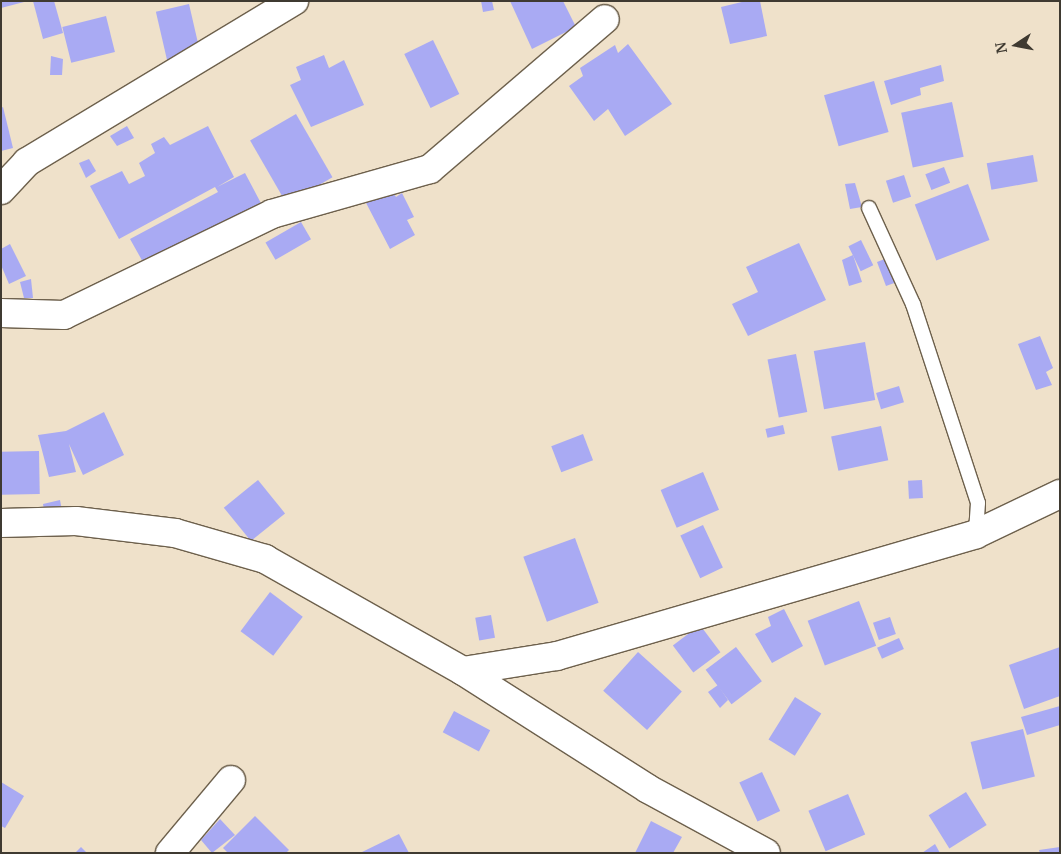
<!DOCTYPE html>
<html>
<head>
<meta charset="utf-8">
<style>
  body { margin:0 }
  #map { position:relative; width:1061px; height:854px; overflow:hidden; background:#efe1ca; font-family:Merriweather,serif }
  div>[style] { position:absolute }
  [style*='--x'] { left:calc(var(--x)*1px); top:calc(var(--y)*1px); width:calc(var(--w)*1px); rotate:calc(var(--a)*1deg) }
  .building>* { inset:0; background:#a9aaf3; transform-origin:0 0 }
  .roads { filter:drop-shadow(1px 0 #6d604c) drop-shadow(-1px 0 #6d604c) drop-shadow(0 1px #6d604c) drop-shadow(0 -1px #6d604c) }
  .lane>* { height:14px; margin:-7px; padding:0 7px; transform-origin:7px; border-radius:7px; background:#fff }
  .street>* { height:28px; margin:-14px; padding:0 14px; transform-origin:14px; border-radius:14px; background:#fff }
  span { translate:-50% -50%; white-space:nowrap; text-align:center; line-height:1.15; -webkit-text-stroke:5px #efe1ca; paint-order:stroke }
  .frame { position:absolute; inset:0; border:2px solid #3f3a31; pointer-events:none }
  .north { position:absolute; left:991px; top:20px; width:50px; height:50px; -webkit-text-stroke:4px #efe1ca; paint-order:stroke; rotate:259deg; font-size:14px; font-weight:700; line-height:20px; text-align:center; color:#3f3a31 }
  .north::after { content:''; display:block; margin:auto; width:18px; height:22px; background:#3f3a31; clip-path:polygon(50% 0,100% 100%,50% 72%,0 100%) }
</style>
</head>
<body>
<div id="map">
  <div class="building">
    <div style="clip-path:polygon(1px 1px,24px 1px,24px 2px,1px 8px)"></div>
    <div style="clip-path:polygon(33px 1px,54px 1px,63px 33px,43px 39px)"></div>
    <div style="clip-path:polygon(481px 1px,492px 1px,494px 10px,483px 12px)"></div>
    <div style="clip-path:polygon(510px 1px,563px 1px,576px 27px,532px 49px)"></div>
    <div style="clip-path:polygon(746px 1px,760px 1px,767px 36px,730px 44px,721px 7px)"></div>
    <div style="left:189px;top:4px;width:52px;height:34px;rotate:77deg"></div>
    <div style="left:106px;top:16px;width:37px;height:45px;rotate:76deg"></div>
    <div style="left:433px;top:40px;width:60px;height:32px;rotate:64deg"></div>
    <div style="clip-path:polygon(628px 44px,672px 104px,625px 136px,608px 109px,594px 121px,569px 86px,583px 76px,580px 68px,615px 45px,618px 53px)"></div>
    <div style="clip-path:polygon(324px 55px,329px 68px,344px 60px,364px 105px,311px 127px,290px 85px,301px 80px,296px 67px)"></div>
    <div style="clip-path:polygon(51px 56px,63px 59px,62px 75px,50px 75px)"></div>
    <div style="clip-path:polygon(941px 65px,944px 81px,920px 88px,921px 95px,891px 105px,884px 81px)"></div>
    <div style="left:874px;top:81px;width:53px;height:52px;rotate:74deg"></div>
    <div style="left:952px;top:102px;width:56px;height:52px;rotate:78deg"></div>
    <div style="clip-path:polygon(3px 107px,13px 148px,1px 151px,1px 108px)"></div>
    <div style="left:296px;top:114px;width:73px;height:53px;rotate:60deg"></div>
    <div style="clip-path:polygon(127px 126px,134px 138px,117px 146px,110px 136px)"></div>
    <div style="clip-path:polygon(208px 126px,234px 177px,217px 187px,245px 173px,264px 209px,148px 271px,130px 239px,218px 192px,215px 187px,119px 239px,90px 186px,122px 171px,129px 184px,145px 176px,139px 163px,155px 153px,151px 144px,164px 137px,170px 145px)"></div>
    <div style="left:1033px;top:155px;width:27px;height:47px;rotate:80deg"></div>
    <div style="clip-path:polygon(89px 159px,96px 171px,86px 178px,79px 163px)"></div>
    <div style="left:944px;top:167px;width:17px;height:20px;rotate:69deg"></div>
    <div style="left:904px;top:175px;width:23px;height:19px;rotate:72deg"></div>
    <div style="clip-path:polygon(855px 183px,862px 207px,850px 209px,845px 184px)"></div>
    <div style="left:968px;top:184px;width:60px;height:57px;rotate:69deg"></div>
    <div style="clip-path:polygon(389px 186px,396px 197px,402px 193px,414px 217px,407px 220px,415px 235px,390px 249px,364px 199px)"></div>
    <div style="left:301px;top:222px;width:20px;height:41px;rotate:60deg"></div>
    <div style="left:861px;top:240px;width:28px;height:14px;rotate:64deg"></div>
    <div style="clip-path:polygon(799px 243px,826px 300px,748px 336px,732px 304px,758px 292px,746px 267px)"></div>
    <div style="clip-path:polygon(10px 244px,26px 276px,9px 284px,1px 265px,1px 249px)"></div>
    <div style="clip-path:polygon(853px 255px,862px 282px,849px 286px,842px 260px)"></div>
    <div style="clip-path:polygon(890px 257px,897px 282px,886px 286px,877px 262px)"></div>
    <div style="clip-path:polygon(31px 279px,33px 298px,24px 298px,20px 282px)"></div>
    <div style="clip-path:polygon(1040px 336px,1053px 368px,1046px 372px,1052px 385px,1036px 390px,1018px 344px)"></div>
    <div style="left:865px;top:342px;width:59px;height:52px;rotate:80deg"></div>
    <div style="left:796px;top:354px;width:59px;height:29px;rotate:79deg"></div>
    <div style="left:899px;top:386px;width:17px;height:24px;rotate:73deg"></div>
    <div style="clip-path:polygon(104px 412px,124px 455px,83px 475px,69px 444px,76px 472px,49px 477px,38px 435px,66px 431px)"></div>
    <div style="left:783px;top:425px;width:9px;height:18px;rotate:77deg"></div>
    <div style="left:881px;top:426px;width:35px;height:51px;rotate:78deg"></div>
    <div style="left:583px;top:434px;width:28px;height:34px;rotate:69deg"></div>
    <div style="left:39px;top:451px;width:43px;height:38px;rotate:89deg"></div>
    <div style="left:703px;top:472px;width:41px;height:46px;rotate:67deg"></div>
    <div style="left:258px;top:480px;width:43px;height:44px;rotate:51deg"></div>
    <div style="left:922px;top:480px;width:18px;height:14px;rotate:87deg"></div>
    <div style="clip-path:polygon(60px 500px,63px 516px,46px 522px,43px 504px)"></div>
    <div style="left:703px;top:525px;width:47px;height:25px;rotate:65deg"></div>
    <div style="left:575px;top:538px;width:69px;height:55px;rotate:70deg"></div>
    <div style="left:270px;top:592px;width:41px;height:49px;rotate:37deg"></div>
    <div style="left:859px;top:601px;width:48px;height:55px;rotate:69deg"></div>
    <div style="clip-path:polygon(784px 609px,803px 646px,772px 663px,755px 634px,771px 626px,768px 617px)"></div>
    <div style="left:491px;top:615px;width:23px;height:16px;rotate:80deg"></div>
    <div style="left:890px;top:617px;width:18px;height:18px;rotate:71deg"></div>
    <div style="left:700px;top:625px;width:34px;height:34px;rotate:53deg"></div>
    <div style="left:899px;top:638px;width:12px;height:24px;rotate:66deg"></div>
    <div style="left:736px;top:647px;width:43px;height:38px;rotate:53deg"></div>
    <div style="clip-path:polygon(1060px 647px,1060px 696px,1024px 709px,1009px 665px)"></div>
    <div style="left:638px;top:652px;width:59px;height:52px;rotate:42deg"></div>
    <div style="clip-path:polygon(718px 685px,728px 700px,720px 708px,708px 692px)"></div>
    <div style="left:795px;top:697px;width:31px;height:50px;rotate:32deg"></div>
    <div style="clip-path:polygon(1060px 706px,1060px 725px,1027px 735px,1021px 717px)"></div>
    <div style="left:454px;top:711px;width:41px;height:24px;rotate:28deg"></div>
    <div style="left:1023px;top:729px;width:49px;height:54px;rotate:76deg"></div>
    <div style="left:762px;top:772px;width:43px;height:25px;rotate:65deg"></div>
    <div style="clip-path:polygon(1px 782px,24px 796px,5px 828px,1px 826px)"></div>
    <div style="left:966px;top:792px;width:39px;height:44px;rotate:58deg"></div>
    <div style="left:848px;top:794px;width:44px;height:43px;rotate:67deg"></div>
    <div style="clip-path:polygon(255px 816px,289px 850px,286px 853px,228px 853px,223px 848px)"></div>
    <div style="clip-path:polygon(220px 819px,235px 835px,212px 853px,201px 840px)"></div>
    <div style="clip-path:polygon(651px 821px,682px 837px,673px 853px,635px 853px)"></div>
    <div style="clip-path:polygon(399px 834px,409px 853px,360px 853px)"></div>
    <div style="clip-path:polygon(935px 844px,940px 853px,922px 853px)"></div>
    <div style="clip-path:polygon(81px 847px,87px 853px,75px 853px)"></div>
    <div style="clip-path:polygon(1060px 847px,1060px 853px,1040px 853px,1039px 850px)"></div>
  </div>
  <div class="roads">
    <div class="lane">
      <div style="--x:869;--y:208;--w:106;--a:65.4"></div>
      <div style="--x:913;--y:304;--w:209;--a:71.9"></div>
      <div style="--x:978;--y:503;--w:31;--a:94"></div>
    </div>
    <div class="street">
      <div style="--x:1;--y:190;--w:38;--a:-47"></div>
      <div style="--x:27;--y:162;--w:312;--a:-31.1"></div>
      <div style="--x:1;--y:313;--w:63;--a:1.8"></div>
      <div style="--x:64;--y:315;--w:231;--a:-25.9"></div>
      <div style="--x:272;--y:214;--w:164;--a:-15.9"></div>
      <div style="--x:430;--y:169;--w:230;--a:-40.6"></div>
      <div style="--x:1;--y:523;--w:75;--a:-1.5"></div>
      <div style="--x:76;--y:521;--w:100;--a:6.9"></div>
      <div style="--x:175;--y:533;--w:94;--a:16.1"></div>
      <div style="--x:265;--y:559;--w:227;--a:29.5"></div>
      <div style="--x:463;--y:671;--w:219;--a:32.5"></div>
      <div style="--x:648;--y:789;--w:134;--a:28.5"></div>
      <div style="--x:463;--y:671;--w:95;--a:-9.1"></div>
      <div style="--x:557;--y:656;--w:436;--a:-16.2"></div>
      <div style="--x:976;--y:534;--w:93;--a:-25.5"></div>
      <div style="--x:170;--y:853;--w:95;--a:-50.1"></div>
    </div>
  </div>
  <div class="frame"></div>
  <div class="north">N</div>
</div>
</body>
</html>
